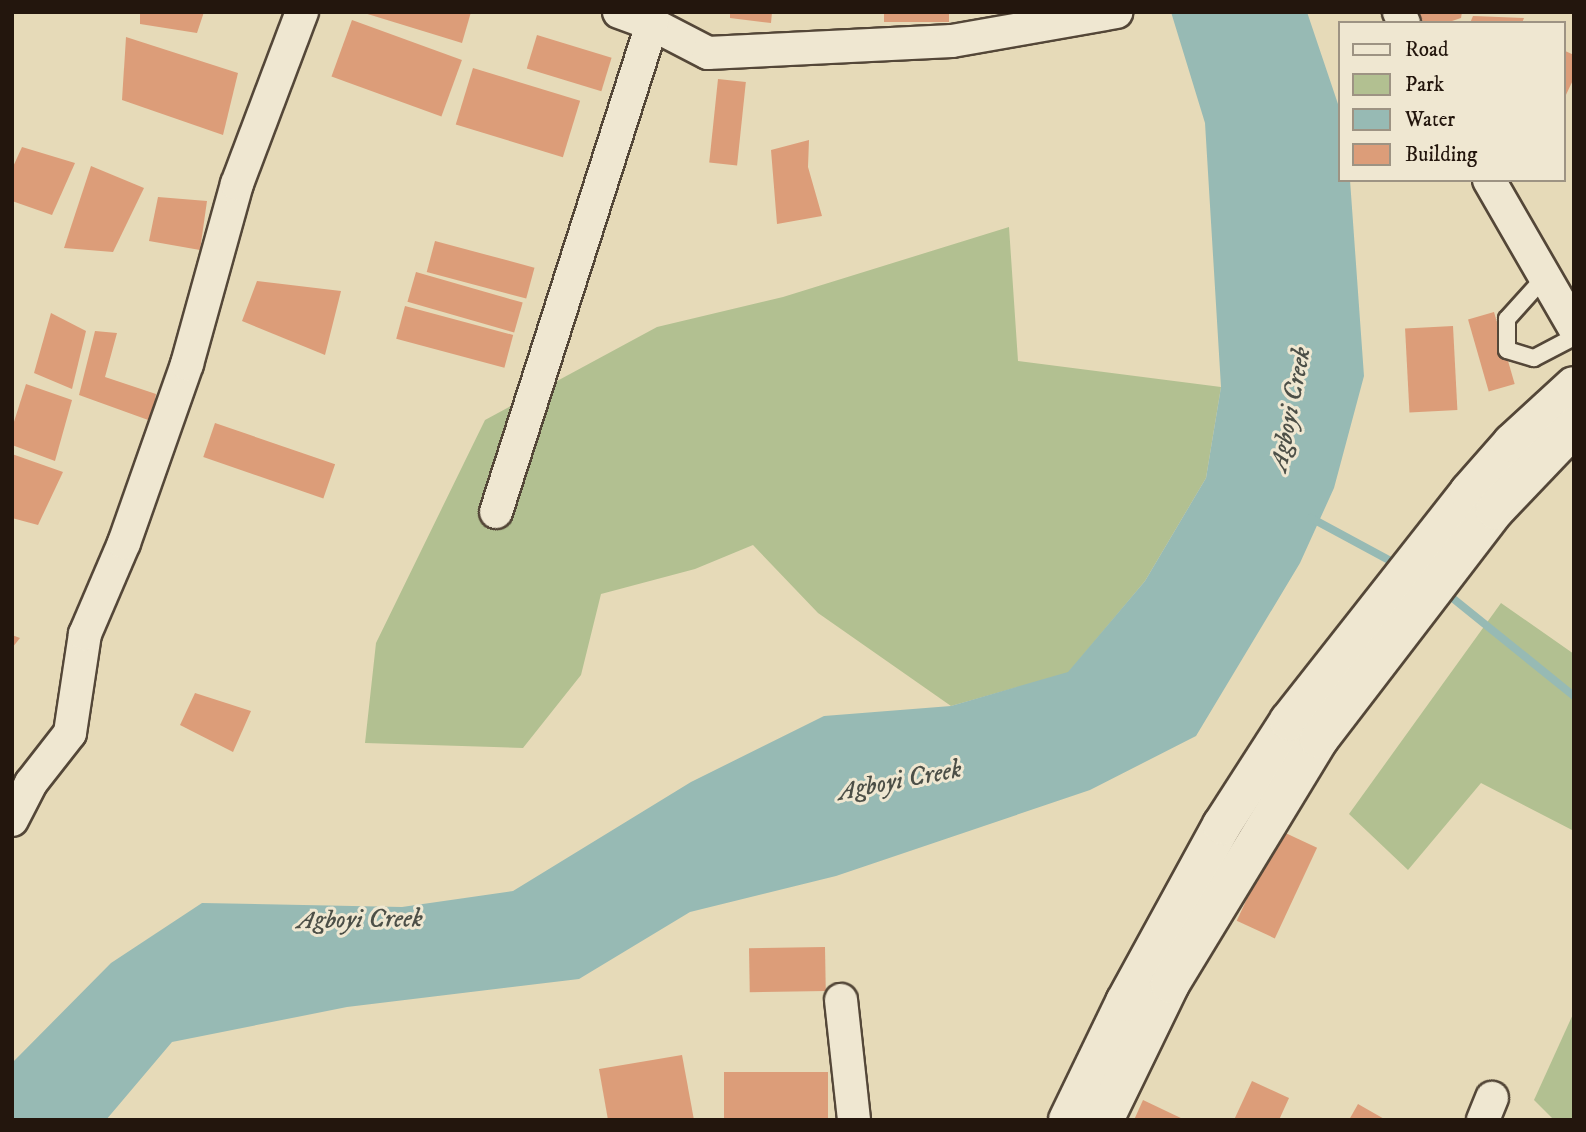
<!DOCTYPE html>
<html>
<head>
<meta charset="utf-8">
<style>
  body { margin:0 }
  #map { position:relative; width:1586px; height:1132px; overflow:hidden; background:#e6dab8; font-family:"IM FELL DW Pica",serif }
  div>[style] { position:absolute }
  [style*='--x'] { left:calc(var(--x)*1px); top:calc(var(--y)*1px); width:calc(var(--w)*1px); rotate:calc(var(--a)*1deg) }
  .green>* { inset:0; background:#b2c091 }
  .water>* { inset:0; background:#97bab4 }
  .stream>* { height:8px; margin:-4px; padding:0 4px; transform-origin:4px; border-radius:4px; background:#97bab4 }
  .building>* { inset:0; background:#dc9d79; transform-origin:0 0 }
  .roads { filter:drop-shadow(2px 0 #544738) drop-shadow(-2px 0 #544738) drop-shadow(0 2px #544738) drop-shadow(0 -2px #544738) }
  .lane>* { height:16px; margin:-8px; padding:0 8px; transform-origin:8px; border-radius:8px; background:#efe7d1 }
  .street>* { height:32px; margin:-16px; padding:0 16px; transform-origin:16px; border-radius:16px; background:#efe7d1 }
  .secondary>* { height:38px; margin:-19px; padding:0 19px; transform-origin:19px; border-radius:19px; background:#efe7d1 }
  span { translate:-50% -50%; white-space:nowrap; text-align:center; line-height:1.15; -webkit-text-stroke:6px #efe7d1; paint-order:stroke }
  .water-label { font-size:26px; color:#4c4f47; font-style:italic }
  .frame { position:absolute; inset:0; border:14px solid #23160d; pointer-events:none }
  .legend { position:absolute; left:1338px; top:21px; width:228px; height:161px; box-sizing:border-box; background:#efe7d1; border:2px solid #9d9383; margin:0; padding:9px 12px; list-style:none; font-size:21px; color:#23160d }
  .legend li { display:flex; align-items:center; gap:14px; height:35px }
  .legend b { width:35px; border:2px solid #9d9383 }
</style>
</head>
<body>
<div id="map">
  <div class="green">
    <div style="clip-path:polygon(1009px 227px,1018px 361px,1221px 387px,1206px 478px,1145px 581px,1068px 673px,951px 706px,818px 613px,753px 545px,695px 569px,601px 594px,581px 675px,523px 748px,365px 743px,376px 643px,485px 420px,657px 327px,783px 297px)"></div>
    <div style="clip-path:polygon(1501px 603px,1574px 654px,1574px 831px,1481px 783px,1408px 870px,1349px 814px)"></div>
    <div style="clip-path:polygon(1574px 1012px,1574px 1120px,1554px 1120px,1534px 1100px)"></div>
  </div>
  <div class="water">
    <div style="clip-path:polygon(1171px 12px,1307px 12px,1339px 107px,1339px 180px,1350px 180px,1364px 376px,1334px 488px,1300px 563px,1196px 736px,1090px 790px,836px 876px,690px 912px,579px 979px,347px 1007px,172px 1042px,106px 1120px,12px 1120px,12px 1063px,111px 963px,202px 903px,402px 907px,513px 891px,691px 782px,824px 716px,951px 706px,1068px 672px,1145px 581px,1206px 478px,1221px 387px,1205px 123px)"></div>
  </div>
  <div class="stream">
    <div style="--x:1311;--y:518;--w:99;--a:28.4"></div>
    <div style="--x:1445;--y:592;--w:166;--a:38.9"></div>
  </div>
  <div class="building">
    <div style="clip-path:polygon(140px 12px,204px 12px,197px 33px,140px 24px)"></div>
    <div style="clip-path:polygon(361px 12px,471px 12px,462px 43px)"></div>
    <div style="clip-path:polygon(730px 12px,772px 12px,771px 23px,730px 18px)"></div>
    <div style="left:884px;top:12px;width:65px;height:10px"></div>
    <div style="clip-path:polygon(1416px 12px,1462px 12px,1461px 18px,1446px 23px,1424px 23px)"></div>
    <div style="clip-path:polygon(1473px 16px,1524px 18px,1522px 23px,1470px 23px)"></div>
    <div style="left:352px;top:20px;width:117px;height:60px;rotate:20deg"></div>
    <div style="left:537px;top:35px;width:78px;height:35px;rotate:17deg"></div>
    <div style="clip-path:polygon(126px 37px,238px 73px,223px 135px,122px 100px)"></div>
    <div style="clip-path:polygon(1563px 50px,1574px 55px,1574px 78px,1563px 101px)"></div>
    <div style="left:473px;top:68px;width:112px;height:59px;rotate:17deg"></div>
    <div style="left:718px;top:79px;width:28px;height:84px;rotate:6deg"></div>
    <div style="clip-path:polygon(809px 140px,808px 167px,822px 216px,777px 224px,771px 150px)"></div>
    <div style="clip-path:polygon(22px 147px,75px 163px,52px 215px,12px 201px,12px 169px)"></div>
    <div style="clip-path:polygon(91px 166px,144px 188px,113px 252px,64px 248px)"></div>
    <div style="clip-path:polygon(158px 197px,207px 201px,200px 250px,149px 241px)"></div>
    <div style="left:435px;top:241px;width:103px;height:32px;rotate:15deg"></div>
    <div style="left:416px;top:272px;width:111px;height:31px;rotate:16deg"></div>
    <div style="clip-path:polygon(257px 281px,341px 291px,325px 355px,242px 321px)"></div>
    <div style="left:405px;top:306px;width:112px;height:34px;rotate:15deg"></div>
    <div style="left:1494px;top:312px;width:75px;height:27px;rotate:74deg"></div>
    <div style="clip-path:polygon(51px 313px,86px 331px,72px 389px,34px 373px)"></div>
    <div style="left:1453px;top:326px;width:84px;height:48px;rotate:87deg"></div>
    <div style="clip-path:polygon(95px 331px,117px 333px,105px 377px,156px 394px,151px 421px,79px 395px)"></div>
    <div style="clip-path:polygon(26px 384px,72px 400px,55px 461px,12px 445px,12px 428px)"></div>
    <div style="left:215px;top:423px;width:127px;height:36px;rotate:19deg"></div>
    <div style="clip-path:polygon(12px 454px,63px 472px,38px 525px,12px 518px)"></div>
    <div style="clip-path:polygon(12px 635px,20px 638px,12px 648px)"></div>
    <div style="clip-path:polygon(195px 693px,251px 711px,233px 752px,180px 725px)"></div>
    <div style="left:1279px;top:830px;width:42px;height:100px;rotate:25deg"></div>
    <div style="left:825px;top:947px;width:44px;height:76px;rotate:89deg"></div>
    <div style="clip-path:polygon(682px 1055px,694px 1120px,608px 1120px,599px 1069px)"></div>
    <div style="left:724px;top:1072px;width:104px;height:48px"></div>
    <div style="clip-path:polygon(1252px 1081px,1289px 1098px,1279px 1120px,1234px 1120px)"></div>
    <div style="clip-path:polygon(1143px 1100px,1185px 1120px,1134px 1120px)"></div>
    <div style="clip-path:polygon(1358px 1104px,1386px 1120px,1349px 1120px)"></div>
  </div>
  <div class="roads">
    <div class="lane">
      <div style="--x:1543;--y:279;--w:54;--a:132"></div>
      <div style="--x:1507;--y:319;--w:31;--a:90"></div>
      <div style="--x:1507;--y:350;--w:28;--a:17"></div>
      <div style="--x:1534;--y:358;--w:45;--a:-27.7"></div>
    </div>
    <div class="street">
      <div style="--x:619;--y:12;--w:35;--a:20"></div>
      <div style="--x:652;--y:24;--w:63;--a:27.4"></div>
      <div style="--x:708;--y:53;--w:244;--a:-2.8"></div>
      <div style="--x:952;--y:41;--w:167;--a:-10"></div>
      <div style="--x:1399;--y:12;--w:12;--a:66"></div>
      <div style="--x:1489;--y:180;--w:170;--a:60"></div>
      <div style="--x:496;--y:512;--w:512;--a:-72.27"></div>
      <div style="--x:12;--y:820;--w:42;--a:-62.8"></div>
      <div style="--x:31;--y:783;--w:63;--a:-52"></div>
      <div style="--x:70;--y:733;--w:100;--a:-81.4"></div>
      <div style="--x:85;--y:634;--w:99;--a:-66.8"></div>
      <div style="--x:124;--y:543;--w:190;--a:-70.6"></div>
      <div style="--x:187;--y:364;--w:187;--a:-74.5"></div>
      <div style="--x:237;--y:184;--w:184;--a:-69.3"></div>
      <div style="--x:841;--y:1000;--w:121;--a:83.8"></div>
      <div style="--x:1483;--y:1120;--w:24;--a:-68"></div>
    </div>
    <div class="secondary">
      <div style="--x:1068;--y:1120;--w:131;--a:-64.2"></div>
      <div style="--x:1125;--y:1002;--w:202;--a:-61.3"></div>
      <div style="--x:1222;--y:825;--w:124;--a:-57.2"></div>
      <div style="--x:1289;--y:721;--w:291;--a:-51.8"></div>
      <div style="--x:1469;--y:492;--w:65;--a:-48.7"></div>
      <div style="--x:1512;--y:443;--w:84;--a:-42.6"></div>
      <div style="--x:1104;--y:1120;--w:151;--a:-64.1"></div>
      <div style="--x:1170;--y:984;--w:287;--a:-58.7"></div>
      <div style="--x:1319;--y:739;--w:289;--a:-52.5"></div>
      <div style="--x:1495;--y:510;--w:115;--a:-46.4"></div>
    </div>
  </div>
  <div class="water-label">
    <span style="left:1291px;top:409px;rotate:-79deg">Agboyi Creek</span>
    <span style="left:900px;top:781px;rotate:-11deg">Agboyi Creek</span>
    <span style="left:360px;top:920px;rotate:-1deg">Agboyi Creek</span>
  </div>
  <div class="frame"></div>
  <ul class="legend">
  <li><b style="height:9px;background:#efe7d1"></b>Road</li>
  <li><b style="height:19px;background:#b2c091"></b>Park</li>
  <li><b style="height:19px;background:#97bab4"></b>Water</li>
  <li><b style="height:19px;background:#dc9d79"></b>Building</li>
  </ul>
</div>
</body>
</html>
